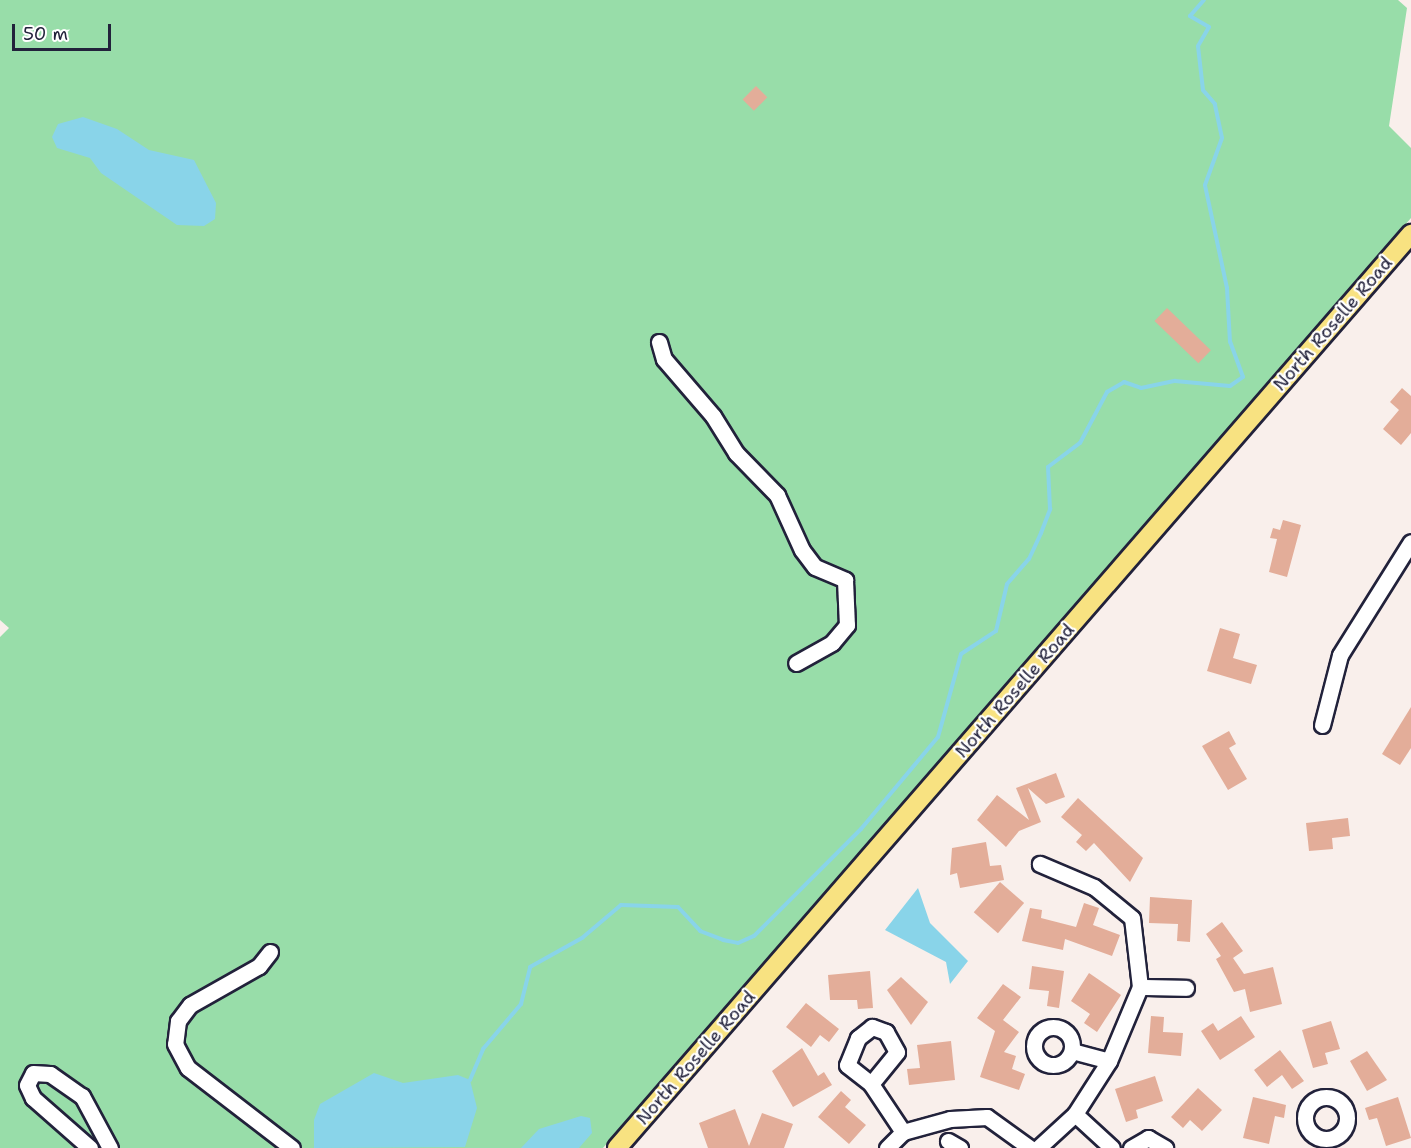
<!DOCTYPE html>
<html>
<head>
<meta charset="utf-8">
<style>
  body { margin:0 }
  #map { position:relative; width:1411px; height:1148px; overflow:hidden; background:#f9efeb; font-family:"Shantell Sans",sans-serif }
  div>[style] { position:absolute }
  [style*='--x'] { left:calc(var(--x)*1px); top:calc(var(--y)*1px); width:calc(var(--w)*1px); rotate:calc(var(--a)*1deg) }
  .green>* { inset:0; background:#98dda9 }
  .water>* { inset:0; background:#89d4e9 }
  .stream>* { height:4px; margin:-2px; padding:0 2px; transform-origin:2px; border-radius:2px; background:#89d4e9 }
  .building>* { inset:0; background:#e3ad99; transform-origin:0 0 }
  .roads { filter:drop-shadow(2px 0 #22223b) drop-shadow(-2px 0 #22223b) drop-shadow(0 2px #22223b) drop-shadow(0 -2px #22223b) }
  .minor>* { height:15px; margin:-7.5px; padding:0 7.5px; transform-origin:7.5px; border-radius:7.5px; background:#fff }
  .minor>.ring { margin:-7.5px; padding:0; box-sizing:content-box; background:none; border:15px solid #fff; border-radius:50% }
  .major>* { height:18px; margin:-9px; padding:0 9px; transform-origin:9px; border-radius:9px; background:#f8e281 }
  span { translate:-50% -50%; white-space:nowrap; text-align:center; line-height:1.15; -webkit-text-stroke:4.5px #fff; paint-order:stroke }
  .street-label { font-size:18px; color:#22223b }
  .scale { position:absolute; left:12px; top:24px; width:99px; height:27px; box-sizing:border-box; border:3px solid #22223b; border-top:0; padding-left:8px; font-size:18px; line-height:21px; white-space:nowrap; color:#22223b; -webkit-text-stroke:4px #fff; paint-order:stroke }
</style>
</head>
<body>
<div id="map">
  <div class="green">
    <div style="clip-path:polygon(0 0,1398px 0,1407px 8px,1389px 126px,1411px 148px,1411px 218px,603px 1148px,0 1148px,0 637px,9px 628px,0 620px)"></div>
  </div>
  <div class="water">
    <div style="clip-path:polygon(83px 117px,117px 129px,149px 150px,194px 160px,216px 203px,215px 219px,204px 226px,177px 225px,101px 173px,90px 158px,57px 148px,52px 137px,58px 124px)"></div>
    <div style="clip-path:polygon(918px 888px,930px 923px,968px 961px,950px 984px,946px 962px,885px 930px)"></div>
    <div style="clip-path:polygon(374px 1073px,403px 1083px,458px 1075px,470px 1080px,477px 1108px,465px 1147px,314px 1148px,314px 1120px,320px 1104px)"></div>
    <div style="clip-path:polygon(581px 1116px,590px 1118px,592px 1133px,579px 1148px,521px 1148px,539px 1129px)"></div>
  </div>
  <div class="stream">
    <div style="--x:470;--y:1080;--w:34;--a:-67"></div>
    <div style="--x:483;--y:1049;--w:59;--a:-49.8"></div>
    <div style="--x:521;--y:1004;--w:38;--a:-76"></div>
    <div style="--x:530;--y:967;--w:60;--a:-29.1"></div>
    <div style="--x:582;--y:938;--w:51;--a:-40.2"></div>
    <div style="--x:621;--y:905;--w:57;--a:2"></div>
    <div style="--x:678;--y:907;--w:33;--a:47"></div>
    <div style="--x:700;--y:931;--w:25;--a:21"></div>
    <div style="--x:723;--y:940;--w:15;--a:11"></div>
    <div style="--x:738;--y:943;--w:17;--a:-24"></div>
    <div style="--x:754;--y:936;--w:151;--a:-45"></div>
    <div style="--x:861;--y:829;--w:120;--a:-50.1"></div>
    <div style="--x:938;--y:737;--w:86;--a:-74.5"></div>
    <div style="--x:961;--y:654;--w:42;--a:-33.3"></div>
    <div style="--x:996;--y:631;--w:48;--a:-76.8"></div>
    <div style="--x:1007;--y:584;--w:33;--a:-49"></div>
    <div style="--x:1029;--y:559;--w:29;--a:-65"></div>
    <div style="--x:1041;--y:533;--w:26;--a:-69"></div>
    <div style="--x:1050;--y:509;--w:42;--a:-92.7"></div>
    <div style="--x:1048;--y:467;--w:40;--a:-37"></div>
    <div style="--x:1080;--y:443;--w:58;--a:-62.1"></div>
    <div style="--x:1107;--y:392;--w:20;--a:-30"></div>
    <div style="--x:1124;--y:382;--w:18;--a:19"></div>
    <div style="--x:1141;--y:388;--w:35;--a:-12"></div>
    <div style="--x:1175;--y:381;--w:55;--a:5.2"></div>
    <div style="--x:1230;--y:386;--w:16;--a:-35"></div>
    <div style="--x:1243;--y:377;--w:37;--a:-110"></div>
    <div style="--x:1230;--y:342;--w:54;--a:-93.2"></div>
    <div style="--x:1227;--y:288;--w:105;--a:-102.1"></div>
    <div style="--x:1205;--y:185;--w:50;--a:-70.1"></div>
    <div style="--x:1222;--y:138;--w:35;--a:-102"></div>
    <div style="--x:1215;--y:104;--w:18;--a:-131"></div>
    <div style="--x:1203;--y:90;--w:44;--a:-96.5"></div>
    <div style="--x:1198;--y:46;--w:22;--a:-60"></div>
    <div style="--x:1209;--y:27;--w:22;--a:-150"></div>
    <div style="--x:1190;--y:16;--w:21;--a:-49"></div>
  </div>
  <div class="building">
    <div style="left:756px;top:86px;width:16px;height:19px;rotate:45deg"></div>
    <div style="left:1167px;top:308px;width:61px;height:18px;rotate:44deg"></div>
    <div style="clip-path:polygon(1402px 388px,1411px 396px,1411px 433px,1401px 445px,1383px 429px,1399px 410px,1390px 402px)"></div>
    <div style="clip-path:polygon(1283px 520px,1301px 525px,1287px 577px,1269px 572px,1277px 539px,1270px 538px,1273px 528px,1280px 530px)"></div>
    <div style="clip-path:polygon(1220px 628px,1240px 634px,1233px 658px,1257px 665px,1251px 684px,1207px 671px)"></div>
    <div style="clip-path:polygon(1411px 707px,1411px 748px,1400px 765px,1382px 754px)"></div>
    <div style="clip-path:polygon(1229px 731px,1236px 744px,1229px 748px,1247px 779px,1228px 790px,1202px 746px)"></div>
    <div style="clip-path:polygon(1056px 773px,1065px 797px,1046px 804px,1028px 788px,1041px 822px,1019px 831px,1006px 847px,977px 820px,997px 795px,1029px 820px,1016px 788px)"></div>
    <div style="clip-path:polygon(1078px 798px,1143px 858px,1130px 882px,1094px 843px,1086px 851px,1076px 842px,1082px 835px,1061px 817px)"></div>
    <div style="clip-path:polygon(1348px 818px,1350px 836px,1332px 838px,1333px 849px,1309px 851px,1306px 823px)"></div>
    <div style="clip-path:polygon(986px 842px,990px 866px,1001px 865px,1004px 880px,960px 888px,957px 873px,950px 875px,952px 848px)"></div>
    <div style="left:1000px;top:882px;width:32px;height:40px;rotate:41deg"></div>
    <div style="clip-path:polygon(1150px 897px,1192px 900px,1190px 942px,1177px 941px,1178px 924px,1149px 923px)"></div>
    <div style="clip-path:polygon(1084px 903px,1099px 908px,1093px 925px,1120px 935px,1112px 956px,1065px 939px,1063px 950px,1022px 941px,1030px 908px,1042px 910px,1041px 918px,1076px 927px)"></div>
    <div style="clip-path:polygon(1222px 922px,1243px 951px,1233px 958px,1244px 974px,1273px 967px,1282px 1004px,1250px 1012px,1245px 989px,1234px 992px,1216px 959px,1221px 956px,1206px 934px)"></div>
    <div style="clip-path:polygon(1032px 966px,1064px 971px,1059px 1008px,1047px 1006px,1049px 991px,1029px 989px)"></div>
    <div style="clip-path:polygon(870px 971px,873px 1008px,858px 1009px,857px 1000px,830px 1000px,828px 975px)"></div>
    <div style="clip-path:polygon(1089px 973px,1121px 995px,1097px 1032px,1084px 1023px,1090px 1014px,1071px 1001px)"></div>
    <div style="clip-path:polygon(901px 977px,928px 1002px,911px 1025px,887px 990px)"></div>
    <div style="clip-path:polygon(1003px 984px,1021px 997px,1003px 1020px,1019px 1032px,1004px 1052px,1016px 1056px,1012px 1069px,1025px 1074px,1019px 1090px,980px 1077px,995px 1031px,977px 1018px)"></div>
    <div style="clip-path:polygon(806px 1003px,839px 1029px,829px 1042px,820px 1035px,811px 1047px,786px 1027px)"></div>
    <div style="clip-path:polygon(1151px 1016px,1164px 1017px,1163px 1032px,1183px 1033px,1181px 1056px,1148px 1053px)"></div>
    <div style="clip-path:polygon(1241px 1016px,1255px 1037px,1220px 1060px,1201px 1031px,1213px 1023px,1218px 1031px)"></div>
    <div style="clip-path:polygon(1331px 1021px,1340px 1049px,1325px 1053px,1328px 1064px,1313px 1068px,1302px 1030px)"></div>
    <div style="clip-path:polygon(951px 1041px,955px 1080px,909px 1085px,907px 1069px,920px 1068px,917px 1045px)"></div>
    <div style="clip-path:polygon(802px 1048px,818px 1076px,824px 1072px,832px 1085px,793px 1107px,772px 1071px)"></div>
    <div style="clip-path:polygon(1280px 1050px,1304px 1081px,1292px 1089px,1282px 1075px,1267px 1087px,1254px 1070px)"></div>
    <div style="clip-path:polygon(1367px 1051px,1387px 1080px,1367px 1091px,1350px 1061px)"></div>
    <div style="clip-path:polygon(1155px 1076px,1163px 1101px,1136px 1110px,1138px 1118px,1126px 1122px,1115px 1089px)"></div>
    <div style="clip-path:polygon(1198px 1088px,1222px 1110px,1202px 1131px,1190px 1120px,1183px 1128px,1171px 1117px)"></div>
    <div style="clip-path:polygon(841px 1091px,851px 1100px,845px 1107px,866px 1125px,849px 1144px,818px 1117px)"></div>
    <div style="clip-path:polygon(1253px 1097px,1286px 1105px,1284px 1118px,1275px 1116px,1269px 1144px,1243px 1138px)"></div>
    <div style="clip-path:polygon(1398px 1097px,1411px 1138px,1386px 1146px,1377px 1118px,1369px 1120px,1365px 1108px)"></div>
    <div style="clip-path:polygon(735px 1109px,749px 1146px,762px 1113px,793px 1124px,784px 1148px,708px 1148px,699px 1123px)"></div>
  </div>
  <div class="roads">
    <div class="minor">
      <div style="--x:659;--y:342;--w:18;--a:74"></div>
      <div style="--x:664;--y:359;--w:75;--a:49.3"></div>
      <div style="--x:713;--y:416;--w:44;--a:58.1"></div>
      <div style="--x:736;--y:453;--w:59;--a:45.7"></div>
      <div style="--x:777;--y:495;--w:60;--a:65.6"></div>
      <div style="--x:802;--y:550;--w:21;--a:53"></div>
      <div style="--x:815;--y:567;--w:33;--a:23"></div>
      <div style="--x:845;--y:580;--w:45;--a:87.5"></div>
      <div style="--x:847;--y:625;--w:23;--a:130"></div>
      <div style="--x:832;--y:643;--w:41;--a:150.9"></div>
      <div style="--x:1322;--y:725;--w:72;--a:-75.6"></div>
      <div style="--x:1340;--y:655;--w:133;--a:-57.9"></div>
      <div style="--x:270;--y:952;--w:18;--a:128"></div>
      <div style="--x:259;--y:966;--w:79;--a:150.5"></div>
      <div style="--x:190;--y:1005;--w:20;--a:127"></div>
      <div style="--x:178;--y:1021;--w:23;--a:97"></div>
      <div style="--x:175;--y:1044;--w:27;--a:62"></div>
      <div style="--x:188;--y:1068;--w:131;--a:37.6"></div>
      <div style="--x:1140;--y:987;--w:46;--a:1.2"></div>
      <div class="ring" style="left:1034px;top:1027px;width:23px;height:23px"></div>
      <div style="--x:1072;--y:1051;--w:38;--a:15"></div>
      <div style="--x:871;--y:1084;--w:41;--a:-50.9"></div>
      <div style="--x:897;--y:1052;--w:23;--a:-119"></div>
      <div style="--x:886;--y:1032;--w:15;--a:-160"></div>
      <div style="--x:872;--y:1027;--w:18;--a:142"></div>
      <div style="--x:858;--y:1038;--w:29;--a:112"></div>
      <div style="--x:847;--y:1065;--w:31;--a:38"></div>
      <div style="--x:871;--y:1084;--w:58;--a:56.3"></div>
      <div class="ring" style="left:1305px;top:1097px;width:27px;height:27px"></div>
      <div style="--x:1075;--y:1114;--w:50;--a:42.6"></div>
      <div style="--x:948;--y:1141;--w:14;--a:30"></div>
      <div style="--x:90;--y:1148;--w:76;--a:-138.7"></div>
      <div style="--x:33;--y:1098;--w:14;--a:-115"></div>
      <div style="--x:27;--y:1085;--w:13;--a:-63"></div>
      <div style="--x:33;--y:1073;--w:17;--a:3"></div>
      <div style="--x:50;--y:1074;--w:39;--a:35"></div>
      <div style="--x:82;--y:1096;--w:59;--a:61.7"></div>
      <div style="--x:887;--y:1148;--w:23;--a:-45"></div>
      <div style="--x:903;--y:1132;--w:49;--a:-15.5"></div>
      <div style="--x:950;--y:1119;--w:37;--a:-3"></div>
      <div style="--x:987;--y:1117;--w:53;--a:35.8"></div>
      <div style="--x:1038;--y:1148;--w:50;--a:-42.6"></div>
      <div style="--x:1075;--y:1114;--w:63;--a:-57.3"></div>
      <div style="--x:1109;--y:1061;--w:80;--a:-67.3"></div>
      <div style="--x:1140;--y:987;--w:69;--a:-96.6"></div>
      <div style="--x:1132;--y:918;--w:49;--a:-140.8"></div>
      <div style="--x:1094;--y:887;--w:59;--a:-156.9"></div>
      <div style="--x:1131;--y:1148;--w:20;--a:-30"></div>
      <div style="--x:1148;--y:1138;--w:20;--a:30"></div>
    </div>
    <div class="major">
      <div style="--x:617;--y:1148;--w:1211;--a:-49.02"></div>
    </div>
  </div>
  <div class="street-label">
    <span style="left:1333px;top:324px;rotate:-49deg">North Roselle Road</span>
    <span style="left:1015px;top:691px;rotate:-49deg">North Roselle Road</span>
    <span style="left:696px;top:1058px;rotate:-49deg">North Roselle Road</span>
  </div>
  <div class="scale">50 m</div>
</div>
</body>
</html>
